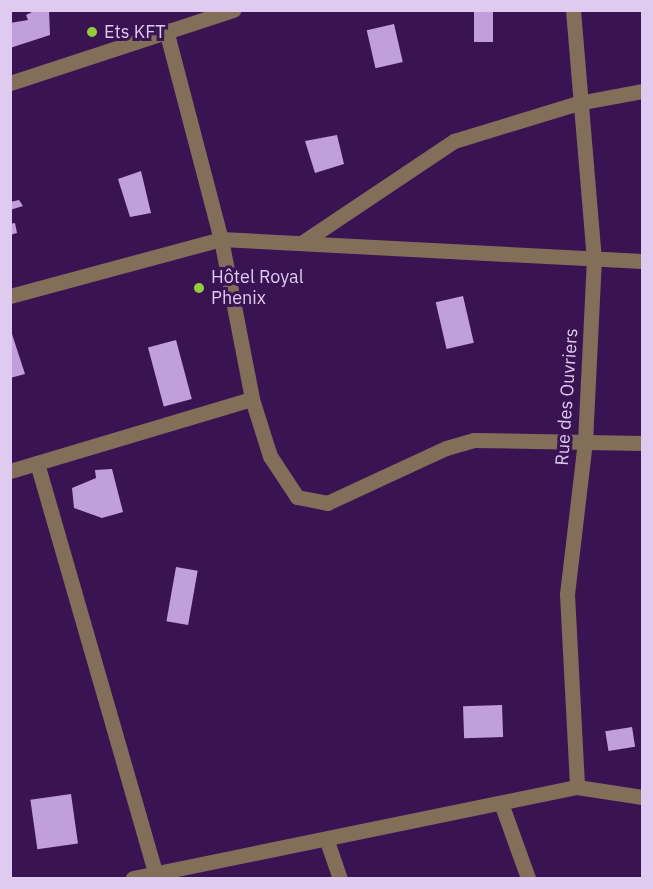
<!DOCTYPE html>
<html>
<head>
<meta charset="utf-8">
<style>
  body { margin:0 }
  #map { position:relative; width:653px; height:889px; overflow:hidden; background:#3a1452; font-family:"IBM Plex Sans",sans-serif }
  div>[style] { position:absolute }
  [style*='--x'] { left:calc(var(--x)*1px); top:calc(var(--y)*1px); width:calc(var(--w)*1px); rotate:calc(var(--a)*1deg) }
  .building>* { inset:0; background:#c19fdc; transform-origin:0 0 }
  .minor>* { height:15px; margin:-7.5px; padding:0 7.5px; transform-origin:7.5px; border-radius:7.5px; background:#836f59 }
  .dots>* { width:16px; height:16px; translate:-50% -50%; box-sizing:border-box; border:3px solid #3a1452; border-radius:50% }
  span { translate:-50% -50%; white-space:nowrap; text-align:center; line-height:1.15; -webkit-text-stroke:6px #3a1452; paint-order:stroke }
  .poi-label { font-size:18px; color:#dfcbf0 }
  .left { translate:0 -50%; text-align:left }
  .street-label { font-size:18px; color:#dfcbf0 }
  .frame { position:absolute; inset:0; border:12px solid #dfcbf0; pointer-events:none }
</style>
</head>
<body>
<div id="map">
  <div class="building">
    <div style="clip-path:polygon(36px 10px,49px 10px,50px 35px,10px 48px,10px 23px,28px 20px,26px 15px)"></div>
    <div style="left:474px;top:10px;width:19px;height:32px"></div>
    <div style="left:394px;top:24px;width:39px;height:28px;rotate:77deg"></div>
    <div style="clip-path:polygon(337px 135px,344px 164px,315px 173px,305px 141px)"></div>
    <div style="clip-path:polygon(141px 171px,151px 213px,130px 217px,118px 179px)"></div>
    <div style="clip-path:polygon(19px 200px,23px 206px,10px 210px,10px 202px)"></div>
    <div style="clip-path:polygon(15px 223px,17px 233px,10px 235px,10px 224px)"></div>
    <div style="left:463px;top:296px;width:48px;height:28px;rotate:77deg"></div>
    <div style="clip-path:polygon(10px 328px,25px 374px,10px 378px)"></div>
    <div style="left:176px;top:340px;width:61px;height:29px;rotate:75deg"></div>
    <div style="clip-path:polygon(112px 469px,123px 512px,102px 518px,74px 508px,72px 488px,96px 478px,95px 470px)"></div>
    <div style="left:176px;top:567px;width:22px;height:55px;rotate:10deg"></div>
    <div style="left:502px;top:705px;width:32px;height:39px;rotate:88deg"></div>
    <div style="left:632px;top:727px;width:20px;height:27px;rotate:81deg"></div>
    <div style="left:71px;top:794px;width:50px;height:41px;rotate:82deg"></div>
  </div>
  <div class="minor">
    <div style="--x:573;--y:10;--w:249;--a:85.2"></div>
    <div style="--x:594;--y:258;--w:183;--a:92.8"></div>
    <div style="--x:585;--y:441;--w:154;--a:96.7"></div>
    <div style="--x:567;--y:594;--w:193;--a:87"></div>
    <div style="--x:166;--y:30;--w:216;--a:75.3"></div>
    <div style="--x:221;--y:239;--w:163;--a:79"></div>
    <div style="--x:252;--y:399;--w:60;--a:72.5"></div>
    <div style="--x:270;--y:456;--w:49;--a:56.6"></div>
    <div style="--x:297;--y:497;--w:31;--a:11"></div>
    <div style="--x:327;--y:503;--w:131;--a:-24.8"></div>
    <div style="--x:446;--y:448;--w:29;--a:-16"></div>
    <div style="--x:474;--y:440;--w:168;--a:1"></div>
    <div style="--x:10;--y:83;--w:235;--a:-18.1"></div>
    <div style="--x:303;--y:242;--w:182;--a:-33.8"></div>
    <div style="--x:454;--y:141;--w:130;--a:-17"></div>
    <div style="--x:578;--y:103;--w:65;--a:-10.6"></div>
    <div style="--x:10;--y:296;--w:219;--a:-15.1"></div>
    <div style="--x:221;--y:239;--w:422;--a:3"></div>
    <div style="--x:37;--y:463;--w:432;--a:73.9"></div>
    <div style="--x:10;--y:471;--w:252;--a:-16.6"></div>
    <div style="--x:501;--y:803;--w:80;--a:70.2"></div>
    <div style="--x:327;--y:841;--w:39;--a:71"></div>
    <div style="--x:133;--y:878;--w:453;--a:-11.6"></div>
    <div style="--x:577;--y:787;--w:66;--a:8.7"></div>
  </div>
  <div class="dots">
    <div style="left:92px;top:32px;background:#92cd3e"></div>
    <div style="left:199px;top:288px;background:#92cd3e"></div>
  </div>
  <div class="poi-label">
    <span class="left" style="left:104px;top:32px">Ets KFT</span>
    <span class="left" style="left:211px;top:288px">Hôtel Royal<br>Phenix</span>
  </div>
  <div class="street-label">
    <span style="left:567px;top:397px;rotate:-86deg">Rue des Ouvriers</span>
  </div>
  <div class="frame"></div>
</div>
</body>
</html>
